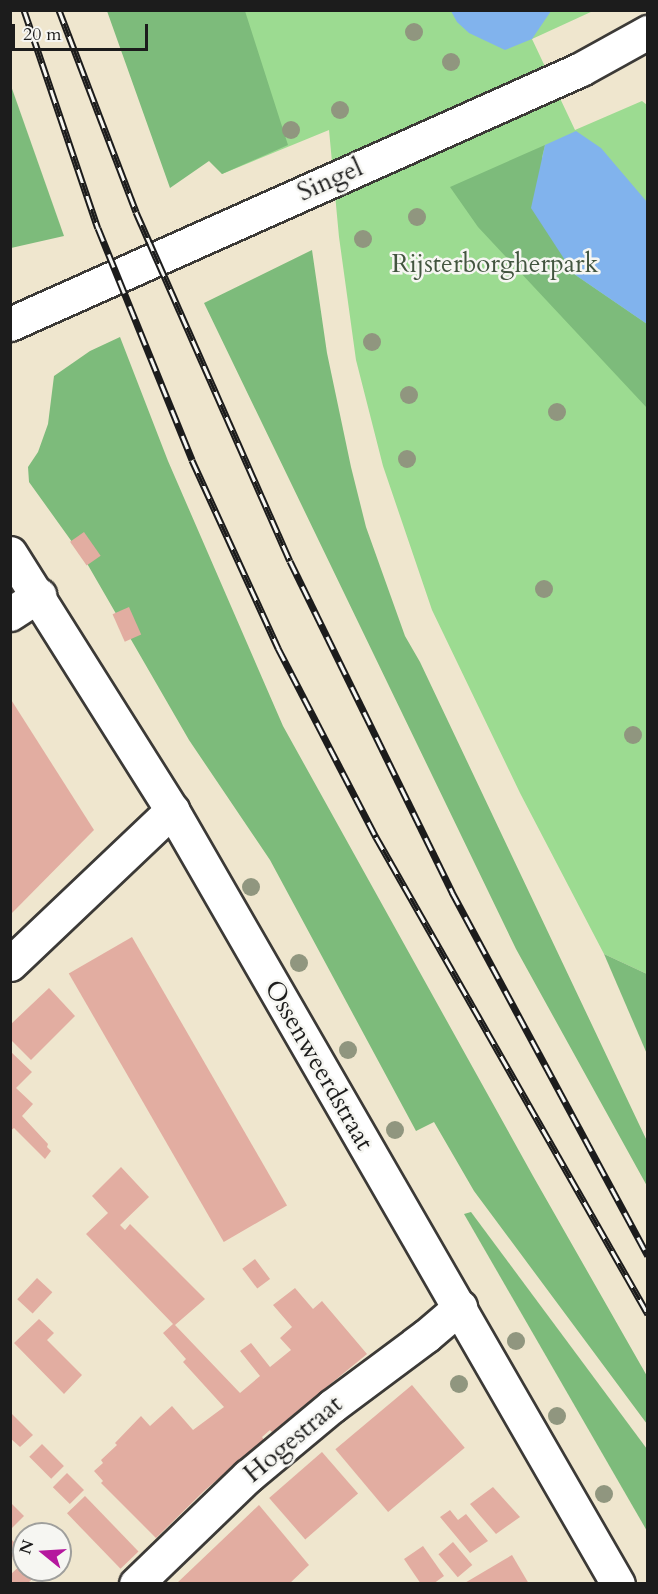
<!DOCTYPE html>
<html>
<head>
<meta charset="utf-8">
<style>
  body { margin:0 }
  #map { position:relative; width:658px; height:1594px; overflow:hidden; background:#efe6ce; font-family:Cardo,serif }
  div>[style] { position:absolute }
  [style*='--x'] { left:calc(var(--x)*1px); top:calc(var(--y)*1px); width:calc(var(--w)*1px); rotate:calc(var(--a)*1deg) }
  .green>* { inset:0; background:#9cdb91 }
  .forest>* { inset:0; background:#7dbb7b }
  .water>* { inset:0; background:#81b3ed }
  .building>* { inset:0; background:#e2ada1; transform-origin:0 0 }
  .roads { filter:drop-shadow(2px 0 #3c3a37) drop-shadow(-2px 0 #3c3a37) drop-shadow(0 2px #3c3a37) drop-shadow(0 -2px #3c3a37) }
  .minor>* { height:33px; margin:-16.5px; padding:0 16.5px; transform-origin:16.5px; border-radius:16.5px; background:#fff }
  .tertiary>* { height:33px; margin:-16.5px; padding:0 16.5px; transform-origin:16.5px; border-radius:16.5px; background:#fff }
  .rail>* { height:7px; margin-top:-3.5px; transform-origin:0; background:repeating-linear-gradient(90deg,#f6f6f2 0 14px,#1c1c1c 0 28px); box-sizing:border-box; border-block:2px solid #1c1c1c }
  .trees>* { width:18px; height:18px; margin:-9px; border-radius:50%; background:#90967f }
  span { translate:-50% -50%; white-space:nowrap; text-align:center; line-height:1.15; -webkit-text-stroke:5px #f6f6f2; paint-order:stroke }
  .street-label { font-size:26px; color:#1c1c1c }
  .park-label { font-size:26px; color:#42553f }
  .frame { position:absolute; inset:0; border:12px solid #1c1c1c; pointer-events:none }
  .north { position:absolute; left:12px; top:1522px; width:60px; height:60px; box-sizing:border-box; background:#f6f6f2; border:2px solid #9f9f9c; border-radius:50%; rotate:288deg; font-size:16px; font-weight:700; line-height:24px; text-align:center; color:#1c1c1c }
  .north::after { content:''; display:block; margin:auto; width:21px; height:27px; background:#b5179e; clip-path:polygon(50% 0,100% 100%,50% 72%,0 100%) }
  .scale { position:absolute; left:12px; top:24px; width:136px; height:27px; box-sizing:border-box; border:3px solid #1c1c1c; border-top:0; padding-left:8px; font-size:18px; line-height:21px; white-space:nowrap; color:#1c1c1c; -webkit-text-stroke:4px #f6f6f2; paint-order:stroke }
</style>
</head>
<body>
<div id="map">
  <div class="green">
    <div style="clip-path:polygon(160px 11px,593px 11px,532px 39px,575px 130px,642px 101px,647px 105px,647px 974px,604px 954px,520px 793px,432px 610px,383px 466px,356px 360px,339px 237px,329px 130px,222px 174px)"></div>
  </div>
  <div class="forest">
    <div style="clip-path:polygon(107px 11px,245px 11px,288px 145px,222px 174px,209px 161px,170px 188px)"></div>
    <div style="clip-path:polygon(10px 83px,64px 236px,11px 248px,10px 248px)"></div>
    <div style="clip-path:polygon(545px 145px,542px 157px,574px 274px,647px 324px,647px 408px,478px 227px,450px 187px)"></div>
    <div style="clip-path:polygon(312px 250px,327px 353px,351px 467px,366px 527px,405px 636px,420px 662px,647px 1141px,647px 1186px,516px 949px,204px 303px)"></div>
    <div style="clip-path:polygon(120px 337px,168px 461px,283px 726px,533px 1176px,647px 1376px,647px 1424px,474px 1191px,434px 1122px,416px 1131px,270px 860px,189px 740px,85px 560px,29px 482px,28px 467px,38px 452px,48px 424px,54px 376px,90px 351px)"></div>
    <div style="clip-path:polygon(604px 954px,647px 974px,647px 1054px)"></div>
    <div style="clip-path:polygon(471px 1212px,647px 1449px,647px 1531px,464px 1214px)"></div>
  </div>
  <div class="water">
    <div style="clip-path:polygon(451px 11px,551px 11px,532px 39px,505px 50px,469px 33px,457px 22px)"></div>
    <div style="clip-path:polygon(576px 131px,601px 148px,647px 202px,647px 324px,574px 274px,531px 208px,545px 145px)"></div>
  </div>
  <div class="building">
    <div style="left:84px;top:532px;width:29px;height:17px;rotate:55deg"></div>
    <div style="left:129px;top:607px;width:30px;height:18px;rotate:66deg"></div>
    <div style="clip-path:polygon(10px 698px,94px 830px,10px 915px)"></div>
    <div style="left:132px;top:937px;width:310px;height:73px;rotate:60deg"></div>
    <div style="clip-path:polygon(49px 988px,75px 1016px,31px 1060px,10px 1039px,10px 1025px)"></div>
    <div style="clip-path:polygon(10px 1051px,32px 1072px,16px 1088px,33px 1104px,22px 1116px,48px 1144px,47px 1147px,51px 1151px,45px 1159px,14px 1128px,10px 1131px)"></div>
    <div style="clip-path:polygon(121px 1167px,149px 1197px,120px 1225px,125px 1230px,130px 1224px,205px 1299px,175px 1325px,240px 1393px,260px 1376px,240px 1351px,251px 1343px,270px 1367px,291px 1350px,280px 1338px,292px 1327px,273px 1305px,295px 1288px,313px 1309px,322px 1301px,367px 1354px,272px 1432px,270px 1430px,262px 1437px,264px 1440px,204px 1491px,156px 1538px,101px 1483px,103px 1481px,94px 1471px,103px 1463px,101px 1460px,117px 1445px,115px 1443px,141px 1416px,150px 1426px,172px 1406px,193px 1430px,224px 1407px,183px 1362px,186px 1359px,163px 1333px,173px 1324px,86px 1234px,108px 1213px,92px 1196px)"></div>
    <div style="left:255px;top:1259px;width:25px;height:16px;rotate:53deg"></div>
    <div style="left:37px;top:1278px;width:21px;height:29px;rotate:43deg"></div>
    <div style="clip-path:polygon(39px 1319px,54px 1333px,47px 1340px,82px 1375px,64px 1394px,14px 1343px)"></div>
    <div style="left:412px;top:1385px;width:82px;height:100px;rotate:50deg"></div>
    <div style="clip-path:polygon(10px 1412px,33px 1435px,20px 1447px,10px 1438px)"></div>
    <div style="left:42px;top:1444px;width:31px;height:18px;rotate:45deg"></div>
    <div style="left:322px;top:1452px;width:55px;height:70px;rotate:49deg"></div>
    <div style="left:67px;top:1473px;width:24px;height:20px;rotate:45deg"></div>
    <div style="clip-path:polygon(493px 1487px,520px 1517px,496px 1534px,470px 1504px)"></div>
    <div style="left:85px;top:1496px;width:77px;height:25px;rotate:46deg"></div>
    <div style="clip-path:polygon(10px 1502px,24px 1516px,10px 1530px)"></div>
    <div style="clip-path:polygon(259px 1505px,309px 1565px,289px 1584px,176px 1584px)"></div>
    <div style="clip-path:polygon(450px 1510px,458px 1520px,466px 1514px,488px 1541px,470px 1553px,440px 1517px)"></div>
    <div style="clip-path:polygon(10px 1538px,21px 1549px,10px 1559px)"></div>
    <div style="left:453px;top:1542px;width:30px;height:19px;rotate:50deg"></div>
    <div style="clip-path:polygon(423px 1546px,444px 1576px,433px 1584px,421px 1584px,404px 1559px)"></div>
    <div style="clip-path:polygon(512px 1555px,529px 1584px,463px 1584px)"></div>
    <div style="clip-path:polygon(24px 1562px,24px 1570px,36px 1570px,39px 1573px,29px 1582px,31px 1584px,10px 1584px,10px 1575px)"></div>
  </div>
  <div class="roads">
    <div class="minor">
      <div style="--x:10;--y:614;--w:35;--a:-33"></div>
      <div style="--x:10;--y:964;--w:224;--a:-43.5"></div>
      <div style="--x:136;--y:1584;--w:156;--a:-44"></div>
      <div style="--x:248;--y:1476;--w:109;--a:-39.8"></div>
      <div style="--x:332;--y:1406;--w:117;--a:-36.7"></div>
      <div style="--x:426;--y:1336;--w:45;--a:-40.5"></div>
    </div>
    <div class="tertiary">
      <div style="--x:10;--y:324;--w:625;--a:-24.06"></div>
      <div style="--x:581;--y:69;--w:77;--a:-28.9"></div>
      <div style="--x:10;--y:553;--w:304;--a:57.8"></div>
      <div style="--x:172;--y:810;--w:893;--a:60.05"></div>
    </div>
  </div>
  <div class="rail">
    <div style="--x:24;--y:10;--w:230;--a:71.3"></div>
    <div style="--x:98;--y:228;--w:250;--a:67.9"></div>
    <div style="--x:192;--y:460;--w:207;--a:65.4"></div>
    <div style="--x:278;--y:648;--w:213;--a:62.6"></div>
    <div style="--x:376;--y:837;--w:549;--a:60.31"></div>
    <div style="--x:59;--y:10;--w:216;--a:69.1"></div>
    <div style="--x:136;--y:212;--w:381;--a:66.2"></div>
    <div style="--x:290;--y:561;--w:369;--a:63.9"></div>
    <div style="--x:452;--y:892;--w:413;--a:61.7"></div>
  </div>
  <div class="trees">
    <div style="left:414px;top:32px"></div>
    <div style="left:451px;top:62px"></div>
    <div style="left:340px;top:110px"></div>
    <div style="left:291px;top:130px"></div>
    <div style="left:417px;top:217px"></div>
    <div style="left:363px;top:239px"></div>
    <div style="left:372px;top:342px"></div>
    <div style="left:409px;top:395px"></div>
    <div style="left:557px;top:412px"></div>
    <div style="left:407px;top:459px"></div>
    <div style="left:544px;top:589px"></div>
    <div style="left:633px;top:735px"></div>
    <div style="left:251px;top:887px"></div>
    <div style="left:299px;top:963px"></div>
    <div style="left:348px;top:1050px"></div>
    <div style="left:395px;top:1130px"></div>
    <div style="left:516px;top:1341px"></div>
    <div style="left:459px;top:1384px"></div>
    <div style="left:557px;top:1416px"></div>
    <div style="left:604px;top:1494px"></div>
  </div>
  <div class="street-label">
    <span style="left:330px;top:180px;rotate:-24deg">Singel</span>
    <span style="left:319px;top:1065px;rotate:60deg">Ossenweerdstraat</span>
    <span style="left:293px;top:1439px;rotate:-40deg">Hogestraat</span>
  </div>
  <div class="park-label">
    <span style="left:495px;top:264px">Rijsterborgherpark</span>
  </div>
  <div class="frame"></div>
  <div class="north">N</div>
  <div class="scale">20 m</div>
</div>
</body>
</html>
